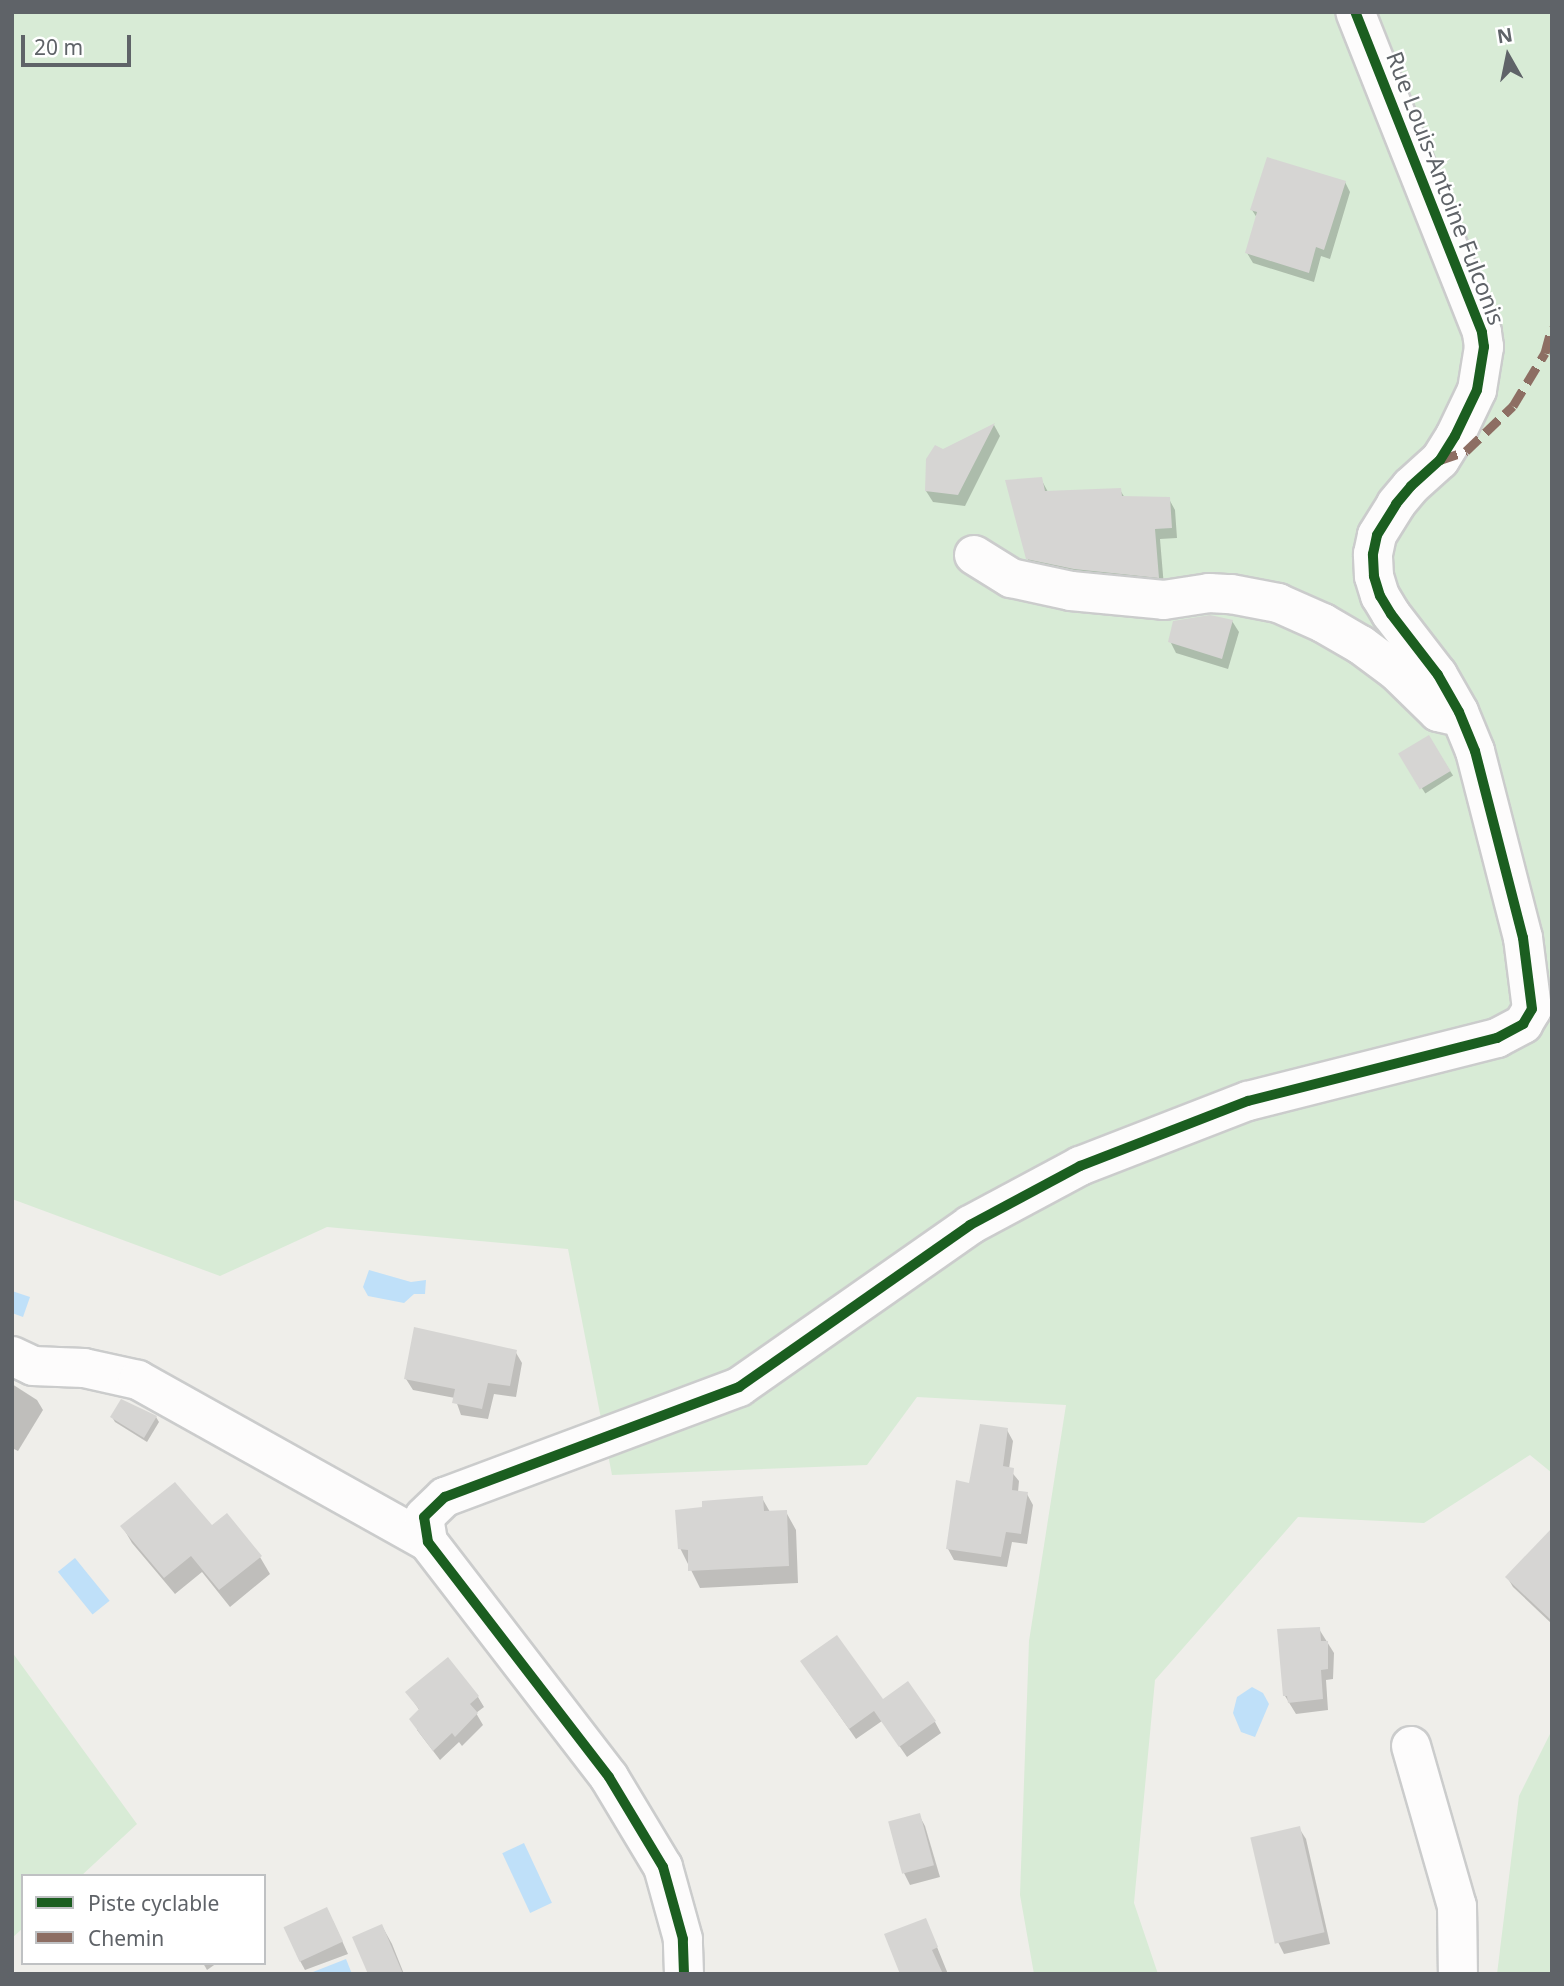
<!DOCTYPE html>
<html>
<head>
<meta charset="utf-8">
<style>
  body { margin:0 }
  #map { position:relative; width:1564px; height:1986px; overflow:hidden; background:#efeeea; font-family:"Noto Sans",sans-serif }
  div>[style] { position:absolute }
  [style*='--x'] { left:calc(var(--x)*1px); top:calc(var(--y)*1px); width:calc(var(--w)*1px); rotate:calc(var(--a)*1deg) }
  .green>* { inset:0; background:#d8ebd6 }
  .water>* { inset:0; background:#bfe0f9; transform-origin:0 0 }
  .shadow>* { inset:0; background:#0003; transform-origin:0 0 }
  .building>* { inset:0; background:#d6d5d3; transform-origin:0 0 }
  .roads { filter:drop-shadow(2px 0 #cbcccc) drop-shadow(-2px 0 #cbcccc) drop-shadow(0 2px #cbcccc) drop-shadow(0 -2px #cbcccc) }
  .minor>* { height:38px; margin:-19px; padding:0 19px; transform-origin:19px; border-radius:19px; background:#fdfcfc }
  .quiet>* { height:9px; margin-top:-4.5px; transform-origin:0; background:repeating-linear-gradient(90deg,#8d6e63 0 18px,transparent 0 27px) }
  .cycleway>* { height:10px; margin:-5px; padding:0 5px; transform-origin:5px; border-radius:5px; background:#1b5e20 }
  span { translate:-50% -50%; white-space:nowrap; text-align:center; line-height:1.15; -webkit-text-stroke:5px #fff; paint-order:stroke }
  .street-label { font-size:23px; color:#5f6368 }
  .frame { position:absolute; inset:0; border:14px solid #5f6368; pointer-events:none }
  .legend { position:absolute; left:21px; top:1874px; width:245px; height:91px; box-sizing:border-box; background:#fff; border:2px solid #bfc1c3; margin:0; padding:9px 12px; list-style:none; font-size:21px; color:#5f6368 }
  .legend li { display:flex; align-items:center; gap:14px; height:35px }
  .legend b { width:35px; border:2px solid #bfc1c3 }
  .north { position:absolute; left:1473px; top:21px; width:70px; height:70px; -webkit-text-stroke:5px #fff; paint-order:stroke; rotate:351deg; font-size:19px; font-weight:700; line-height:28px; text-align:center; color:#5f6368 }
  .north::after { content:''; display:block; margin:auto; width:24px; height:32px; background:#5f6368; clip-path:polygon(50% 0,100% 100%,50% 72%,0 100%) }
  .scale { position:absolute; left:21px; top:35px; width:110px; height:32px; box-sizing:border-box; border:4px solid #5f6368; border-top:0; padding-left:9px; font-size:21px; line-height:24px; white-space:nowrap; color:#5f6368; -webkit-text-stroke:5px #fff; paint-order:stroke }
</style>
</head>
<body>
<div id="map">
  <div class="green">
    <div style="clip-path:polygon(12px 12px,1552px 12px,1552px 1473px,1530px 1455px,1424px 1523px,1298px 1517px,1155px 1680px,1134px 1903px,1158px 1974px,1034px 1974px,1020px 1895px,1029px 1641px,1066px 1405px,917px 1397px,867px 1465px,612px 1475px,568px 1249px,327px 1227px,220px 1276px,12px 1199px)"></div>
    <div style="clip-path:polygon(12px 1652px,137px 1824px,81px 1876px,23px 1876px,23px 1928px,12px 1938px)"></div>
    <div style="clip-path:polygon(1552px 1730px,1552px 1974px,1497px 1974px,1519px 1796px)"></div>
  </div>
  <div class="water">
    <div style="clip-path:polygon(369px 1270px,411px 1282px,426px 1280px,425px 1294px,414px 1294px,404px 1303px,368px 1296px,363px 1287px)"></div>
    <div style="clip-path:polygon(12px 1291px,30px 1297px,23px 1317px,12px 1313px)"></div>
    <div style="left:75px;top:1558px;width:55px;height:22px;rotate:51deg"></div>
    <div style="clip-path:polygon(1252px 1687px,1263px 1693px,1269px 1704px,1255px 1737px,1241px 1732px,1233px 1713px,1237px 1697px)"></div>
    <div style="left:524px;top:1843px;width:66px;height:24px;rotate:65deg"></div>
    <div style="clip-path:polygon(346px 1959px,352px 1974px,314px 1974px,313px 1972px)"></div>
  </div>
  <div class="shadow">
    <div style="clip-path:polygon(1345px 182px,1350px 192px,1330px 259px,1321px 256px,1314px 282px,1253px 263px,1247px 253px,1257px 218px,1252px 210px)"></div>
    <div style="clip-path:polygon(994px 425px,1000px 436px,965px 506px,933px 502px,926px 491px,943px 451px)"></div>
    <div style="clip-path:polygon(1041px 479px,1048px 492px,1120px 490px,1125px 498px,1169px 499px,1175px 510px,1177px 538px,1160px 539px,1164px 587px,1034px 569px,1027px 558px)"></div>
    <div style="clip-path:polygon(1232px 621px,1239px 632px,1228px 669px,1176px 653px,1170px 641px)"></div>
    <div style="left:1428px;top:737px;width:46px;height:33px;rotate:57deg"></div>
    <div style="clip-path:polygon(515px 1351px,522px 1363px,516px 1397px,494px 1394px,488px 1419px,461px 1415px,455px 1398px,413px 1390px,406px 1379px)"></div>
    <div style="clip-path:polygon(12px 1384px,37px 1400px,43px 1410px,18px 1451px,12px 1448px)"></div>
    <div style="clip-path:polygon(112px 1417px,156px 1417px,159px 1422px,147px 1442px,115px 1422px)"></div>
    <div style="clip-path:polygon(1007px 1430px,1013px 1441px,1009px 1469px,1019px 1481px,1018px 1492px,1027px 1494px,1033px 1505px,1027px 1544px,1012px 1542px,1007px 1567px,954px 1560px,948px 1549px,971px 1485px)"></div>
    <div style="clip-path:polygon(762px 1498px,770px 1512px,786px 1512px,796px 1530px,798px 1583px,700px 1588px,680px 1548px)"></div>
    <div style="clip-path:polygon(122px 1526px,212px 1527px,260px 1557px,270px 1574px,230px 1607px,202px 1572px,175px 1594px,132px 1543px)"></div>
    <div style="clip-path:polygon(1552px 1553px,1552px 1624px,1513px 1587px,1507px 1577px)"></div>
    <div style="clip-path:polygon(1319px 1629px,1334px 1653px,1333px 1679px,1326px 1680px,1328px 1710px,1296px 1714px,1285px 1696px)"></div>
    <div style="clip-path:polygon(809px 1672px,935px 1722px,941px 1733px,907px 1757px,882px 1721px,856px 1739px)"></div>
    <div style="clip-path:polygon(407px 1692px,478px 1697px,484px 1707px,476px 1713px,483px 1725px,462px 1746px,459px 1742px,440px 1760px,417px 1730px,420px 1711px)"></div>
    <div style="clip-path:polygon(919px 1815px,925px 1826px,940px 1877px,910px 1885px,904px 1873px)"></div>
    <div style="clip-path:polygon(1299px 1828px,1306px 1839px,1330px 1944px,1284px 1954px,1278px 1942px)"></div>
    <div style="clip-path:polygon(926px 1920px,948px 1974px,897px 1974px,901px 1972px)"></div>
    <div style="clip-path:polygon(333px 1921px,348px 1954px,305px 1970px,299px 1959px)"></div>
    <div style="clip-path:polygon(382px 1926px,392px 1944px,404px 1974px,370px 1974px)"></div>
    <div style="clip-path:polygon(203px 1963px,217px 1963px,207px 1970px)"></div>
  </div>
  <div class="building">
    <div style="clip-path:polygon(1267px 157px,1346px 181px,1324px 250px,1316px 247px,1309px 273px,1245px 253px,1257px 212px,1250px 210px)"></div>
    <div style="clip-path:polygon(995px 423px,958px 495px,925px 491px,926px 459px,935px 445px,943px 449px)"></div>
    <div style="clip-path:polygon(1042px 477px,1045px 491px,1121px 488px,1122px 496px,1170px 497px,1172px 528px,1155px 529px,1159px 578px,1074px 569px,1026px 559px,1005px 480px)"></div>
    <div style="clip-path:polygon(1210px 615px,1233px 620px,1222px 659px,1168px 642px,1173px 621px)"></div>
    <div style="left:1429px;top:735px;width:42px;height:36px;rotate:59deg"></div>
    <div style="clip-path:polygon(414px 1327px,517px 1350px,510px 1386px,488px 1383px,482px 1409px,452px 1403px,455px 1389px,404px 1379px)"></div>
    <div style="clip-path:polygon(121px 1399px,157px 1416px,144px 1438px,110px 1417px)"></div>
    <div style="clip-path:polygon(980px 1424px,1008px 1428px,1003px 1466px,1014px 1468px,1012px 1490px,1028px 1492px,1021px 1534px,1006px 1532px,1001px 1557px,946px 1549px,956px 1480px,969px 1483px)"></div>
    <div style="clip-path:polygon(175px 1482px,212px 1525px,227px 1513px,262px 1556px,219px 1590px,191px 1556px,164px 1578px,120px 1526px)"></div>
    <div style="clip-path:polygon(763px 1496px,764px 1511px,787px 1510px,789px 1566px,688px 1571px,688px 1550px,678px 1549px,675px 1510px,702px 1507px,702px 1501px)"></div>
    <div style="clip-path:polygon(1552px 1528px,1552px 1621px,1505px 1577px)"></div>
    <div style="clip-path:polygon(1320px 1627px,1321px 1641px,1328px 1641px,1328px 1669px,1321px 1670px,1323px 1699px,1288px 1703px,1287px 1696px,1283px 1696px,1277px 1629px)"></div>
    <div style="clip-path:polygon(837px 1635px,883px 1699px,908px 1681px,936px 1721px,899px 1747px,874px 1711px,849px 1729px,800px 1661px)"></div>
    <div style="clip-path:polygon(448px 1657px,479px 1696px,470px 1704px,478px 1713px,455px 1737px,452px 1733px,433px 1751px,409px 1719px,419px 1709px,405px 1692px)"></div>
    <div style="left:920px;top:1813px;width:54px;height:33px;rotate:75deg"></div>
    <div style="left:1300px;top:1826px;width:109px;height:51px;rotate:77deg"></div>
    <div style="left:327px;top:1907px;width:38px;height:48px;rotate:65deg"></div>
    <div style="clip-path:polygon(926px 1918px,938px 1947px,932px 1950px,943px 1974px,900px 1974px,884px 1934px)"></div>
    <div style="clip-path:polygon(382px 1924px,403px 1974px,368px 1974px,352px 1937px)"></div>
  </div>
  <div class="roads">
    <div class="minor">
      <div style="--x:974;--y:555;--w:44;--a:31.9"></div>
      <div style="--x:1011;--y:578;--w:61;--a:12.2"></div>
      <div style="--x:1071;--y:591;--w:93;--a:5.5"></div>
      <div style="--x:1164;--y:600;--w:46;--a:-8.8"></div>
      <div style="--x:1209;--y:593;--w:22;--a:3"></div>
      <div style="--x:1231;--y:594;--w:48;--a:10.8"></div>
      <div style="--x:1278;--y:603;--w:49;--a:24"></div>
      <div style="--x:1323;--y:623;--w:44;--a:30.1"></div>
      <div style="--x:1361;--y:645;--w:44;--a:36.6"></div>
      <div style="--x:1396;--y:671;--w:59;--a:44.3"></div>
      <div style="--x:1438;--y:712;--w:13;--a:13"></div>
      <div style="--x:12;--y:1356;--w:23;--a:25"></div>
      <div style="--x:33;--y:1366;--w:51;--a:2.2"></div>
      <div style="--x:84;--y:1368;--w:55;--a:12.5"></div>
      <div style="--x:138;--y:1380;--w:332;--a:29.2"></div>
      <div style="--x:1411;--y:1746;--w:166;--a:74"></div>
      <div style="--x:1457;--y:1906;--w:68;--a:89.2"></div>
      <div style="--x:684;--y:1974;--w:35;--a:-92"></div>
      <div style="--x:683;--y:1939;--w:75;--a:-105.5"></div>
      <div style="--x:663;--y:1867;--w:105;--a:-121"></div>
      <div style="--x:609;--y:1777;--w:297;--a:-127.6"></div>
      <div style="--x:428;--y:1542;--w:25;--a:-99"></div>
      <div style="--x:424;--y:1517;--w:29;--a:-44"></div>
      <div style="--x:445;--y:1497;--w:314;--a:-20.5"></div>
      <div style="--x:739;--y:1387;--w:282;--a:-35"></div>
      <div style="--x:970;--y:1225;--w:125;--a:-28.2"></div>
      <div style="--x:1080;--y:1166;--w:180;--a:-21.2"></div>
      <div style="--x:1248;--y:1101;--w:257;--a:-14.2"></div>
      <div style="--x:1497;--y:1038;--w:30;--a:-28"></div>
      <div style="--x:1523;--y:1024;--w:17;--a:-59"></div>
      <div style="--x:1532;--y:1009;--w:72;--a:-97.2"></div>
      <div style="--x:1523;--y:938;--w:193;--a:-104.4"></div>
      <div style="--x:1475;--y:751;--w:42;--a:-112.3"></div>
      <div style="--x:1459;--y:712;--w:43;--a:-119.6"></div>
      <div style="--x:1438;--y:675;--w:77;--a:-127.6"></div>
      <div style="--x:1391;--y:614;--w:21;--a:-121"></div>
      <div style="--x:1380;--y:596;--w:21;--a:-107"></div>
      <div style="--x:1374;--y:576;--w:22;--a:-93"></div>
      <div style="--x:1373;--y:554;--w:19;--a:-78"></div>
      <div style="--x:1377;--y:535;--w:36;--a:-58"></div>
      <div style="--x:1396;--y:504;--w:23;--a:-50"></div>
      <div style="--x:1411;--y:486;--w:39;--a:-42"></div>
      <div style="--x:1440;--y:460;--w:28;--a:-58"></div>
      <div style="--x:1455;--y:436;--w:51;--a:-64.4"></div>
      <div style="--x:1477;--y:390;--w:44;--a:-80.8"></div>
      <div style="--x:1484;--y:347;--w:15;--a:-98"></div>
      <div style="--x:1482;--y:332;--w:344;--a:-111.6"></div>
    </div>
  </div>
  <div class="quiet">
    <div style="--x:1440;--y:460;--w:28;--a:-19"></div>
    <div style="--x:1466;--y:451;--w:65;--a:-43.8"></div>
    <div style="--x:1513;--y:406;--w:62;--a:-58.9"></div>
    <div style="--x:1545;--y:353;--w:27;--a:-75"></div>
  </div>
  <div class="cycleway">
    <div style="--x:684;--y:1974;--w:35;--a:-92"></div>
    <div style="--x:683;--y:1939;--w:75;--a:-105.5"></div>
    <div style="--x:663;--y:1867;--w:105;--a:-121"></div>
    <div style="--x:609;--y:1777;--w:297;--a:-127.6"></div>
    <div style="--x:428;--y:1542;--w:25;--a:-99"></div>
    <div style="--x:424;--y:1517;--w:29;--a:-44"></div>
    <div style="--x:445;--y:1497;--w:314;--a:-20.5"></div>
    <div style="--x:739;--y:1387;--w:282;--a:-35"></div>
    <div style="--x:970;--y:1225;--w:125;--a:-28.2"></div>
    <div style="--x:1080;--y:1166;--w:180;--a:-21.2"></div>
    <div style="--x:1248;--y:1101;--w:257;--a:-14.2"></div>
    <div style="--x:1497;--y:1038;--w:30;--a:-28"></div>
    <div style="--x:1523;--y:1024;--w:17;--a:-59"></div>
    <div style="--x:1532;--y:1009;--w:72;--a:-97.2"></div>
    <div style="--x:1523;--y:938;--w:193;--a:-104.4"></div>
    <div style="--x:1475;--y:751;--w:42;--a:-112.3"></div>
    <div style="--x:1459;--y:712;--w:43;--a:-119.6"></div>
    <div style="--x:1438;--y:675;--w:77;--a:-127.6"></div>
    <div style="--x:1391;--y:614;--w:21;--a:-121"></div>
    <div style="--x:1380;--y:596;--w:21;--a:-107"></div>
    <div style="--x:1374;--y:576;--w:22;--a:-93"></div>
    <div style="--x:1373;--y:554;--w:19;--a:-78"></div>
    <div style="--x:1377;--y:535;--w:36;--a:-58"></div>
    <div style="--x:1396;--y:504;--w:23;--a:-50"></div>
    <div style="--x:1411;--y:486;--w:39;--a:-42"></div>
    <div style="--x:1440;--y:460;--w:28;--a:-58"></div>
    <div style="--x:1455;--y:436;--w:51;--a:-64.4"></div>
    <div style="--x:1477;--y:390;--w:44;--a:-80.8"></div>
    <div style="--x:1484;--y:347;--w:15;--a:-98"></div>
    <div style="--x:1482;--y:332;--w:344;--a:-111.6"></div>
  </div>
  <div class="street-label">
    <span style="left:1446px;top:188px;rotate:69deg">Rue Louis-Antoine Fulconis</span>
  </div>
  <div class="frame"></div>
  <ul class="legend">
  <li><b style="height:9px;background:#1b5e20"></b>Piste cyclable</li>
  <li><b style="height:9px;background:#8d6e63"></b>Chemin</li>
  </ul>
  <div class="north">N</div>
  <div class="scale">20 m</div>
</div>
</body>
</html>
